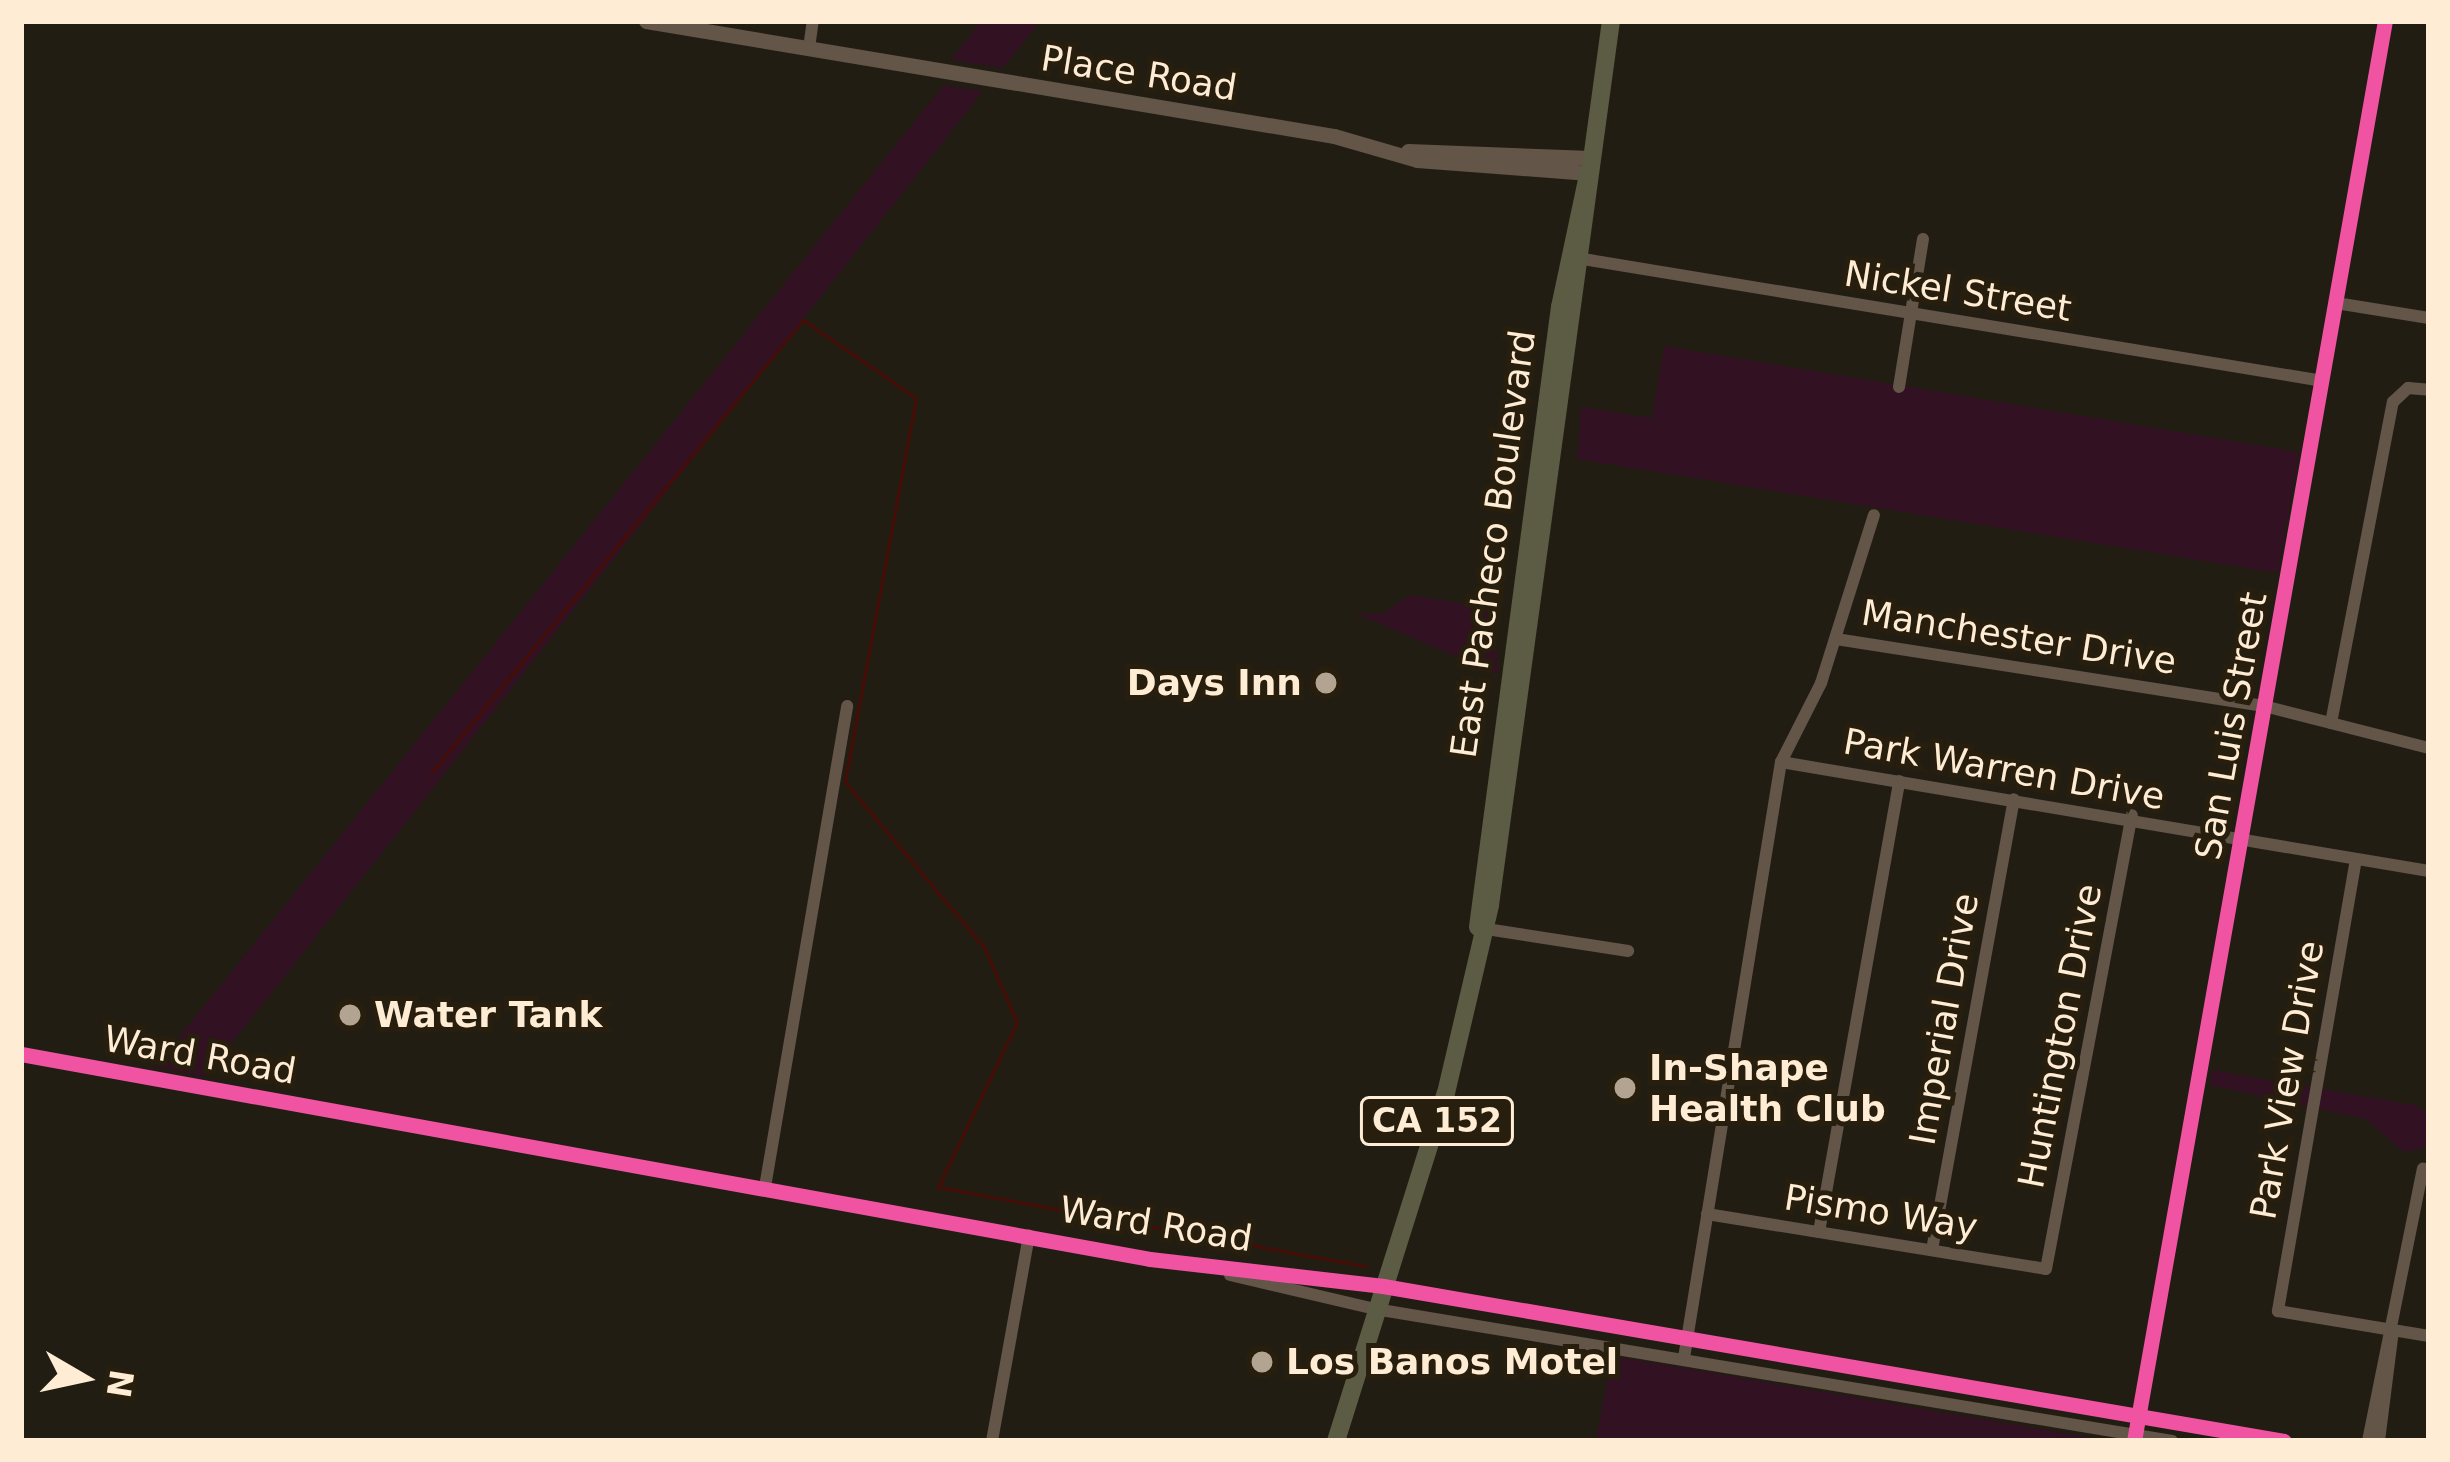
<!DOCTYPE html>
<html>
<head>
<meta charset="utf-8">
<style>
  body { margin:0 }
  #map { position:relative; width:2450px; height:1462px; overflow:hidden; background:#221d13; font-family:"DejaVu Sans",sans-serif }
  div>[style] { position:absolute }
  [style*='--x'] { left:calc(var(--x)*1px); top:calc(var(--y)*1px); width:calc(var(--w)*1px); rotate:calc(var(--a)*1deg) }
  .green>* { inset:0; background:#311122 }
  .stream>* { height:3px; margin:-1.5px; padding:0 1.5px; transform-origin:1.5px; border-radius:1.5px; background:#460c06 }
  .minor>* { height:12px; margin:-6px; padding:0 6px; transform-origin:6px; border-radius:6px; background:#635547 }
  .tertiary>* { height:15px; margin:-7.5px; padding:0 7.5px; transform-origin:7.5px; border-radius:7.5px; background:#635547 }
  .trunk>* { height:18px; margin:-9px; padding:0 9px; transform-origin:9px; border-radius:9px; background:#5c5c44 }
  .cycleway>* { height:15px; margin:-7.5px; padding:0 7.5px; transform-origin:7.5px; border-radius:7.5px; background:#f153a3 }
  .dots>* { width:33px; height:33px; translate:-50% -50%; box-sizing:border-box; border:6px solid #281e0d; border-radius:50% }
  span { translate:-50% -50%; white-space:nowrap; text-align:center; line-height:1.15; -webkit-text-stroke:10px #281e0d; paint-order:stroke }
  .shield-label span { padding:3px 9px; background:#281e0d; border:3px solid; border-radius:9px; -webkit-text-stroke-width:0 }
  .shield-label { font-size:33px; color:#ffecd4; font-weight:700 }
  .street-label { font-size:36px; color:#ffecd4 }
  .poi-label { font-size:36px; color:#ffecd4; font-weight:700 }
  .right { translate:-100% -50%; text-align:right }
  .left { translate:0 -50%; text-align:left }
  .frame { position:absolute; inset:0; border:24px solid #ffecd4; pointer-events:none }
  .north { position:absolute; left:24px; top:1318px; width:120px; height:120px; -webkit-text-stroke:9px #281e0d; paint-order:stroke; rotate:99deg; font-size:33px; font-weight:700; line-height:48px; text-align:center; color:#ffecd4 }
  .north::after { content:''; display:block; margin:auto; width:42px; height:54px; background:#ffecd4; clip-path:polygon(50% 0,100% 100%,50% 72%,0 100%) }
</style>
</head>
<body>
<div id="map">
  <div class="green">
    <div style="clip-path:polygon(981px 21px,1040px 21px,1003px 68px,951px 60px)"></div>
    <div style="clip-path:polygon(944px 85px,983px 91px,205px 1077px,155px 1067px)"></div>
    <div style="clip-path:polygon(1664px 346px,2299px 452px,2278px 573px,1577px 459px,1581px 407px,1652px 418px)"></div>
    <div style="clip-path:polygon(1410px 595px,1492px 608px,1499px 674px,1354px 613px,1382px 614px)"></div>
    <div style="clip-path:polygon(2211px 1070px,2415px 1105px,2429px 1114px,2429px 1147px,2404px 1152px,2366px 1119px,2210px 1085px)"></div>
    <div style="clip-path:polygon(1613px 1356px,2111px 1441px,2112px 1441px,1595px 1441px)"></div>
  </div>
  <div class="stream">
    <div style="--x:431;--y:773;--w:586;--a:-50.61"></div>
    <div style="--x:803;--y:320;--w:137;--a:34.6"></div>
    <div style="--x:916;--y:398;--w:391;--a:100.5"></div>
    <div style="--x:845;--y:782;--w:216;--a:49.9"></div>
    <div style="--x:984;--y:947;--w:82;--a:66.3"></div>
    <div style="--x:1017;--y:1022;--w:183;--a:115.6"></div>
    <div style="--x:938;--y:1187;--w:435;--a:10.5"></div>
  </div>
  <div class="minor">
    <div style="--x:809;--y:48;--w:27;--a:-82"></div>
    <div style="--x:1583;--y:259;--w:750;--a:9.36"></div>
    <div style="--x:2336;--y:303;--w:94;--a:9.2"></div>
    <div style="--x:1899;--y:387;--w:150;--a:-80.8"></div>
    <div style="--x:1836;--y:639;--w:433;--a:8.9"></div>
    <div style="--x:2264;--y:706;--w:170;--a:14.3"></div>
    <div style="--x:2331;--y:723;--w:327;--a:-79.1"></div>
    <div style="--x:2393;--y:402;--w:21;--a:-43"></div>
    <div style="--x:2408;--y:388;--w:21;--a:5"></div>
    <div style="--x:1781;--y:762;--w:657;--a:9.55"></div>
    <div style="--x:2356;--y:859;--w:459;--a:99.8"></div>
    <div style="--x:2278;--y:1311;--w:153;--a:9.4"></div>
    <div style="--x:1480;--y:928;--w:150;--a:8.8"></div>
    <div style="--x:21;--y:1054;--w:1147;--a:10.29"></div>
    <div style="--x:1150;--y:1259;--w:235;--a:6.6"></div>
    <div style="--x:1383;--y:1286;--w:914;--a:9.76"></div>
    <div style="--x:765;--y:1187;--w:488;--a:-80.3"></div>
    <div style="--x:1707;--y:1214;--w:343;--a:9.2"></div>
    <div style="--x:2046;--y:1269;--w:462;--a:-79.3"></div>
    <div style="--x:1819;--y:1232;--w:458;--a:-79.9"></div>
    <div style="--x:1932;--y:1250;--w:458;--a:-79.7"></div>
    <div style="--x:1230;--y:1275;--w:149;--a:13.2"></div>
    <div style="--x:1375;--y:1309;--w:808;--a:9.4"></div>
    <div style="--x:1684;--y:1358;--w:604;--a:-80.76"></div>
    <div style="--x:1781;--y:762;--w:89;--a:-63.1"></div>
    <div style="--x:1821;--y:683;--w:176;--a:-72.5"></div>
    <div style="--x:992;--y:1441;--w:209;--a:-79.8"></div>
    <div style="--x:2134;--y:1441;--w:1442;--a:-79.98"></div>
    <div style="--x:2368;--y:1441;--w:278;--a:-78.6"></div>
    <div style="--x:2379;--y:1441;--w:112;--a:-82.8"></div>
  </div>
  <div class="tertiary">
    <div style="--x:646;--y:21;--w:698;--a:9.49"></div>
    <div style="--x:1334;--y:136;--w:86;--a:16.1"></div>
    <div style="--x:1417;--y:160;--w:172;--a:4.3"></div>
    <div style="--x:1408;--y:151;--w:183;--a:2.2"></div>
  </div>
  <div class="trunk">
    <div style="--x:1478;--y:927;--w:625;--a:-82.47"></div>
    <div style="--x:1560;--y:307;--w:135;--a:-78"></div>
    <div style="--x:1336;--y:1441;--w:365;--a:-72.5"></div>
    <div style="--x:1446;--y:1093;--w:193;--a:-76.8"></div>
    <div style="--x:1490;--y:905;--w:892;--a:-82.21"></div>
  </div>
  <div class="cycleway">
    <div style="--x:21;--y:1054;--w:1147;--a:10.29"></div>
    <div style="--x:1150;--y:1259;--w:235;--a:6.6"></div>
    <div style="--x:1383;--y:1286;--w:914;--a:9.76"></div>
    <div style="--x:2134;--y:1441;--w:1442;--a:-79.98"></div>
  </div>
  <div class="dots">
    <div style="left:1326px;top:683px;background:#b2a490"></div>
    <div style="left:350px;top:1015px;background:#b2a490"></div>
    <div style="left:1625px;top:1088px;background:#b2a490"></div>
    <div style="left:1262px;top:1362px;background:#b2a490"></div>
  </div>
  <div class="shield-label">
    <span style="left:1437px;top:1121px">CA 152</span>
  </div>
  <div class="street-label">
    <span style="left:1139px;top:73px;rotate:9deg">Place Road</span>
    <span style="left:1958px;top:291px;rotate:9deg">Nickel Street</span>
    <span style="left:1493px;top:544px;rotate:-82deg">East Pacheco Boulevard</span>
    <span style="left:2019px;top:637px;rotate:9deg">Manchester Drive</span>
    <span style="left:2231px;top:726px;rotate:-80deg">San Luis Street</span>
    <span style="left:2004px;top:769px;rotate:10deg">Park Warren Drive</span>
    <span style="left:1944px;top:1019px;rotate:-80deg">Imperial Drive</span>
    <span style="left:2060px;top:1036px;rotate:-79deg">Huntington Drive</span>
    <span style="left:200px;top:1055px;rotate:10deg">Ward Road</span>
    <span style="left:2287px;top:1080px;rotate:-80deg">Park View Drive</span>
    <span style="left:1881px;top:1212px;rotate:9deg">Pismo Way</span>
    <span style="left:1156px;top:1224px;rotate:9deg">Ward Road</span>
  </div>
  <div class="poi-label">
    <span class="right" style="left:1302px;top:683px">Days Inn</span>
    <span class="left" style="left:374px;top:1015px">Water Tank</span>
    <span class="left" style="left:1649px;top:1088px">In-Shape<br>Health Club</span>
    <span class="left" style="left:1286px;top:1362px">Los Banos Motel</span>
  </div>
  <div class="frame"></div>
  <div class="north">N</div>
</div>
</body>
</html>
